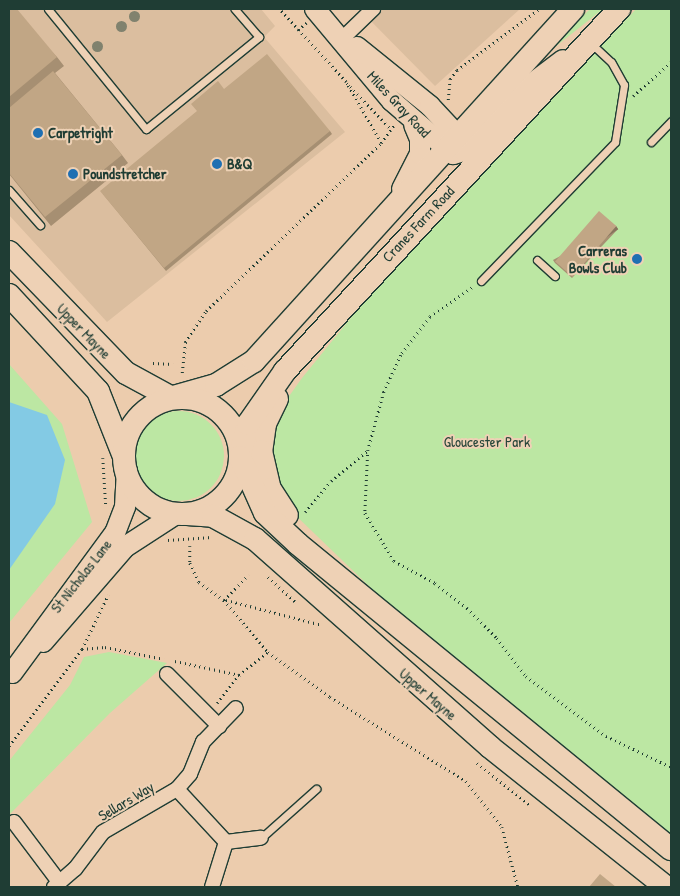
<!DOCTYPE html>
<html>
<head>
<meta charset="utf-8">
<style>
  body { margin:0 }
  #map { position:relative; width:680px; height:896px; overflow:hidden; background:#ecccad; font-family:"Patrick Hand",sans-serif }
  div>[style] { position:absolute }
  [style*='--x'] { left:calc(var(--x)*1px); top:calc(var(--y)*1px); width:calc(var(--w)*1px); rotate:calc(var(--a)*1deg) }
  .built>* { inset:0; background:#dbbe9f }
  .green>* { inset:0; background:#bce7a3 }
  .round { border-radius:50% }
  .water>* { inset:0; background:#83cae4 }
  .path>* { height:2.5px; margin-top:-1.25px; transform-origin:0; background:repeating-linear-gradient(90deg,#1f3d34 0 1px,transparent 0 5px) }
  .roads { filter:drop-shadow(1px 0 #1f3d34) drop-shadow(-1px 0 #1f3d34) drop-shadow(0 1px #1f3d34) drop-shadow(0 -1px #1f3d34) }
  .lane>* { height:7px; margin:-3.5px; padding:0 3.5px; transform-origin:3.5px; border-radius:3.5px; background:#eed1b5 }
  .street>* { height:14px; margin:-7px; padding:0 7px; transform-origin:7px; border-radius:7px; background:#eed1b5 }
  .secondary>* { height:20px; margin:-10px; padding:0 10px; transform-origin:10px; border-radius:10px; background:#eed1b5 }
  .primary>* { height:22px; margin:-11px; padding:0 11px; transform-origin:11px; border-radius:11px; background:#eed1b5 }
  .primary>.ring { margin:-11px; padding:0; box-sizing:content-box; background:none; border:22px solid #eed1b5; border-radius:50% }
  .trees>* { width:11px; height:11px; margin:-5.5px; border-radius:50%; background:#80826e }
  .wall>* { inset:0; background:#a68f72 }
  .shaded-wall>* { inset:0; background:#87745d; transform-origin:0 0 }
  .building>* { inset:0; background:#c1a685; transform-origin:0 0 }
  .dots>* { width:14px; height:14px; translate:-50% -50%; box-sizing:border-box; border:2px solid #eed1b5; border-radius:50% }
  span { translate:-50% -50%; white-space:nowrap; text-align:center; line-height:1.15; -webkit-text-stroke:4px #eed1b5; paint-order:stroke }
  .street-label { font-size:15px; color:#1f3d34 }
  .poi-label { font-size:15px; color:#1f3d34; font-weight:700 }
  .left { translate:0 -50%; text-align:left }
  .right { translate:-100% -50%; text-align:right }
  .park-label { font-size:15px; color:#27463a }
  .frame { position:absolute; inset:0; border:10px solid #1f3d34; pointer-events:none }
</style>
</head>
<body>
<div id="map">
  <div class="built">
    <div style="clip-path:polygon(9px 9px,261px 9px,275px 26px,264px 37px,345px 132px,107px 322px,9px 215px)"></div>
    <div style="clip-path:polygon(359px 9px,520px 9px,435px 86px)"></div>
  </div>
  <div class="green">
    <div style="clip-path:polygon(590px 9px,603px 9px,536px 62px)"></div>
    <div style="clip-path:polygon(636px 9px,671px 9px,671px 835px,428px 643px,288px 508px,275px 483px,271px 433px,282px 406px,302px 378px,367px 298px)"></div>
    <div style="clip-path:polygon(9px 364px,62px 424px,92px 522px,9px 623px)"></div>
    <div class="round" style="left:134px;top:411px;width:90px;height:90px"></div>
    <div style="clip-path:polygon(109px 652px,167px 663px,110px 713px,9px 815px,9px 761px,70px 685px,84px 657px)"></div>
  </div>
  <div class="water">
    <div style="clip-path:polygon(9px 402px,47px 415px,65px 460px,55px 504px,9px 570px)"></div>
  </div>
  <div class="path">
    <div style="--x:298;--y:30;--w:11;--a:-41"></div>
    <div style="--x:347;--y:83;--w:64;--a:46.3"></div>
    <div style="--x:633;--y:96;--w:51;--a:-41.8"></div>
    <div style="--x:448;--y:100;--w:21;--a:-85"></div>
    <div style="--x:450;--y:79;--w:11;--a:-52"></div>
    <div style="--x:457;--y:70;--w:102;--a:-36.6"></div>
    <div style="--x:381;--y:143;--w:24;--a:-54"></div>
    <div style="--x:472;--y:288;--w:51;--a:145.4"></div>
    <div style="--x:430;--y:317;--w:48;--a:127.3"></div>
    <div style="--x:401;--y:355;--w:41;--a:114.7"></div>
    <div style="--x:384;--y:392;--w:60;--a:105.4"></div>
    <div style="--x:368;--y:450;--w:63;--a:92.7"></div>
    <div style="--x:365;--y:513;--w:56;--a:58.9"></div>
    <div style="--x:394;--y:561;--w:47;--a:28.2"></div>
    <div style="--x:435;--y:583;--w:41;--a:38"></div>
    <div style="--x:467;--y:608;--w:42;--a:45"></div>
    <div style="--x:497;--y:638;--w:48;--a:52.7"></div>
    <div style="--x:526;--y:676;--w:100;--a:36.9"></div>
    <div style="--x:606;--y:736;--w:72;--a:25.5"></div>
    <div style="--x:153;--y:363;--w:20;--a:3"></div>
    <div style="--x:182;--y:373;--w:31;--a:-84"></div>
    <div style="--x:185;--y:342;--w:37;--a:-56"></div>
    <div style="--x:206;--y:311;--w:243;--a:-43.8"></div>
    <div style="--x:381;--y:143;--w:70;--a:-119.8"></div>
    <div style="--x:346;--y:82;--w:99;--a:-132.5"></div>
    <div style="--x:103;--y:458;--w:49;--a:86.5"></div>
    <div style="--x:305;--y:512;--w:40;--a:-50"></div>
    <div style="--x:331;--y:481;--w:47;--a:-39.8"></div>
    <div style="--x:168;--y:540;--w:44;--a:-3.9"></div>
    <div style="--x:190;--y:546;--w:17;--a:90"></div>
    <div style="--x:190;--y:563;--w:21;--a:65"></div>
    <div style="--x:199;--y:582;--w:31;--a:36"></div>
    <div style="--x:224;--y:600;--w:35;--a:-46"></div>
    <div style="--x:268;--y:577;--w:39;--a:42"></div>
    <div style="--x:224;--y:600;--w:68;--a:49.8"></div>
    <div style="--x:268;--y:652;--w:77;--a:36"></div>
    <div style="--x:330;--y:697;--w:160;--a:31.7"></div>
    <div style="--x:466;--y:781;--w:58;--a:52"></div>
    <div style="--x:502;--y:827;--w:62;--a:75.1"></div>
    <div style="--x:226;--y:600;--w:99;--a:14.6"></div>
    <div style="--x:82;--y:649;--w:23;--a:-5"></div>
    <div style="--x:105;--y:647;--w:60;--a:11.5"></div>
    <div style="--x:175;--y:661;--w:66;--a:12.3"></div>
    <div style="--x:239;--y:675;--w:36;--a:-39"></div>
    <div style="--x:217;--y:703;--w:36;--a:-52"></div>
    <div style="--x:9;--y:746;--w:121;--a:-53"></div>
    <div style="--x:82;--y:649;--w:60;--a:-64.3"></div>
    <div style="--x:477;--y:763;--w:68;--a:38.4"></div>
  </div>
  <div class="roads">
    <div class="lane">
      <div style="--x:48;--y:9;--w:155;--a:50.8"></div>
      <div style="--x:146;--y:129;--w:146;--a:-39.2"></div>
      <div style="--x:259;--y:37;--w:37;--a:-131"></div>
      <div style="--x:651;--y:142;--w:29;--a:-46"></div>
      <div style="--x:9;--y:190;--w:47;--a:48.5"></div>
      <div style="--x:537;--y:260;--w:24;--a:42"></div>
      <div style="--x:481;--y:281;--w:193;--a:-46"></div>
      <div style="--x:615;--y:142;--w:58;--a:-81"></div>
      <div style="--x:624;--y:85;--w:26;--a:-119"></div>
      <div style="--x:611;--y:62;--w:26;--a:-137"></div>
      <div style="--x:261;--y:838;--w:74;--a:-41.7"></div>
    </div>
    <div class="street">
      <div style="--x:343;--y:38;--w:42;--a:-44"></div>
      <div style="--x:167;--y:674;--w:74;--a:45"></div>
      <div style="--x:14;--y:822;--w:76;--a:53"></div>
      <div style="--x:226;--y:842;--w:72;--a:-132.8"></div>
      <div style="--x:177;--y:789;--w:20;--a:-49"></div>
      <div style="--x:190;--y:774;--w:35;--a:-68"></div>
      <div style="--x:203;--y:742;--w:47;--a:-45.9"></div>
      <div style="--x:226;--y:842;--w:35;--a:-7"></div>
      <div style="--x:54;--y:887;--w:28;--a:-41"></div>
      <div style="--x:75;--y:869;--w:46;--a:-52.9"></div>
      <div style="--x:103;--y:832;--w:86;--a:-30.2"></div>
      <div style="--x:212;--y:887;--w:47;--a:-72.7"></div>
    </div>
    <div class="secondary">
      <div style="--x:315;--y:9;--w:120;--a:50.1"></div>
      <div style="--x:392;--y:101;--w:81;--a:41"></div>
      <div style="--x:453;--y:154;--w:11;--a:-15"></div>
      <div style="--x:464;--y:151;--w:93;--a:-45"></div>
      <div style="--x:530;--y:85;--w:41;--a:-37.1"></div>
      <div style="--x:357;--y:47;--w:94;--a:38.9"></div>
      <div style="--x:430;--y:106;--w:38;--a:47"></div>
      <div style="--x:402;--y:189;--w:39;--a:-63"></div>
      <div style="--x:420;--y:154;--w:15;--a:-90"></div>
      <div style="--x:420;--y:139;--w:15;--a:-113"></div>
      <div style="--x:43;--y:642;--w:125;--a:-49.2"></div>
      <div style="--x:125;--y:547;--w:61;--a:-32.9"></div>
      <div style="--x:12;--y:673;--w:174;--a:-53.7"></div>
      <div style="--x:115;--y:533;--w:28;--a:-69"></div>
      <div style="--x:125;--y:507;--w:36;--a:-87"></div>
    </div>
    <div class="primary">
      <div style="--x:9;--y:252;--w:168;--a:46"></div>
      <div style="--x:126;--y:373;--w:50;--a:28.6"></div>
      <div style="--x:9;--y:295;--w:131;--a:47.2"></div>
      <div style="--x:98;--y:391;--w:68;--a:68.4"></div>
      <div style="--x:173;--y:397;--w:45;--a:-15.6"></div>
      <div style="--x:216;--y:385;--w:45;--a:-32.3"></div>
      <div style="--x:254;--y:361;--w:475;--a:-47.8"></div>
      <div class="ring" style="left:124px;top:398px;width:94px;height:94px"></div>
      <div style="--x:277;--y:399;--w:28;--a:116"></div>
      <div style="--x:265;--y:424;--w:27;--a:98"></div>
      <div style="--x:261;--y:451;--w:39;--a:77"></div>
      <div style="--x:270;--y:489;--w:31;--a:57"></div>
      <div style="--x:240;--y:454;--w:31;--a:-75"></div>
      <div style="--x:248;--y:424;--w:65;--a:-55.1"></div>
      <div style="--x:285;--y:371;--w:493;--a:-47.3"></div>
      <div style="--x:240;--y:457;--w:61;--a:65.9"></div>
      <div style="--x:265;--y:513;--w:45;--a:43.2"></div>
      <div style="--x:298;--y:544;--w:482;--a:39.3"></div>
      <div style="--x:187;--y:514;--w:26;--a:4"></div>
      <div style="--x:213;--y:516;--w:48;--a:28.7"></div>
      <div style="--x:255;--y:539;--w:314;--a:41.5"></div>
      <div style="--x:490;--y:747;--w:225;--a:38.5"></div>
    </div>
  </div>
  <div class="trees">
    <div style="left:134px;top:16px"></div>
    <div style="left:121px;top:26px"></div>
    <div style="left:97px;top:46px"></div>
  </div>
  <div class="wall">
    <div style="clip-path:polygon(9px 9px,57px 57px,64px 66px,55px 73px,122px 155px,128px 163px,51px 226px,9px 174px)"></div>
    <div style="clip-path:polygon(224px 89px,330px 131px,332px 134px,166px 271px,103px 194px,197px 112px)"></div>
    <div style="clip-path:polygon(616px 226px,618px 229px,572px 278px,555px 263px,553px 260px)"></div>
  </div>
  <div class="shaded-wall">
    <div style="left:616px;top:226px;width:4px;height:67px;rotate:56deg"></div>
  </div>
  <div class="building">
    <div style="clip-path:polygon(9px 9px,17px 9px,57px 57px,9px 97px)"></div>
    <div style="clip-path:polygon(267px 54px,330px 131px,164px 268px,100px 191px,197px 111px,191px 104px,218px 81px,224px 89px)"></div>
    <div style="clip-path:polygon(53px 71px,122px 155px,45px 217px,9px 173px,9px 108px)"></div>
    <div style="left:599px;top:211px;width:23px;height:67px;rotate:41deg"></div>
    <div style="clip-path:polygon(600px 874px,616px 887px,589px 887px)"></div>
  </div>
  <div class="dots">
    <div style="left:38px;top:133px;background:#1f6fb2"></div>
    <div style="left:217px;top:164px;background:#1f6fb2"></div>
    <div style="left:73px;top:174px;background:#1f6fb2"></div>
    <div style="left:637px;top:259px;background:#1f6fb2"></div>
  </div>
  <div class="street-label">
    <span style="left:399px;top:104px;rotate:47deg">Miles Gray Road</span>
    <span style="left:418px;top:224px;rotate:-47deg">Cranes Farm Road</span>
    <span style="left:84px;top:331px;rotate:46deg">Upper Mayne</span>
    <span style="left:81px;top:576px;rotate:-52deg">St Nicholas Lane</span>
    <span style="left:428px;top:694px;rotate:41deg">Upper Mayne</span>
    <span style="left:126px;top:801px;rotate:-31deg">Sellars Way</span>
  </div>
  <div class="poi-label">
    <span class="left" style="left:48px;top:133px">Carpetright</span>
    <span class="left" style="left:227px;top:164px">B&amp;Q</span>
    <span class="left" style="left:83px;top:174px">Poundstretcher</span>
    <span class="right" style="left:627px;top:259px">Carreras<br>Bowls Club</span>
  </div>
  <div class="park-label">
    <span style="left:487px;top:442px">Gloucester Park</span>
  </div>
  <div class="frame"></div>
</div>
</body>
</html>
